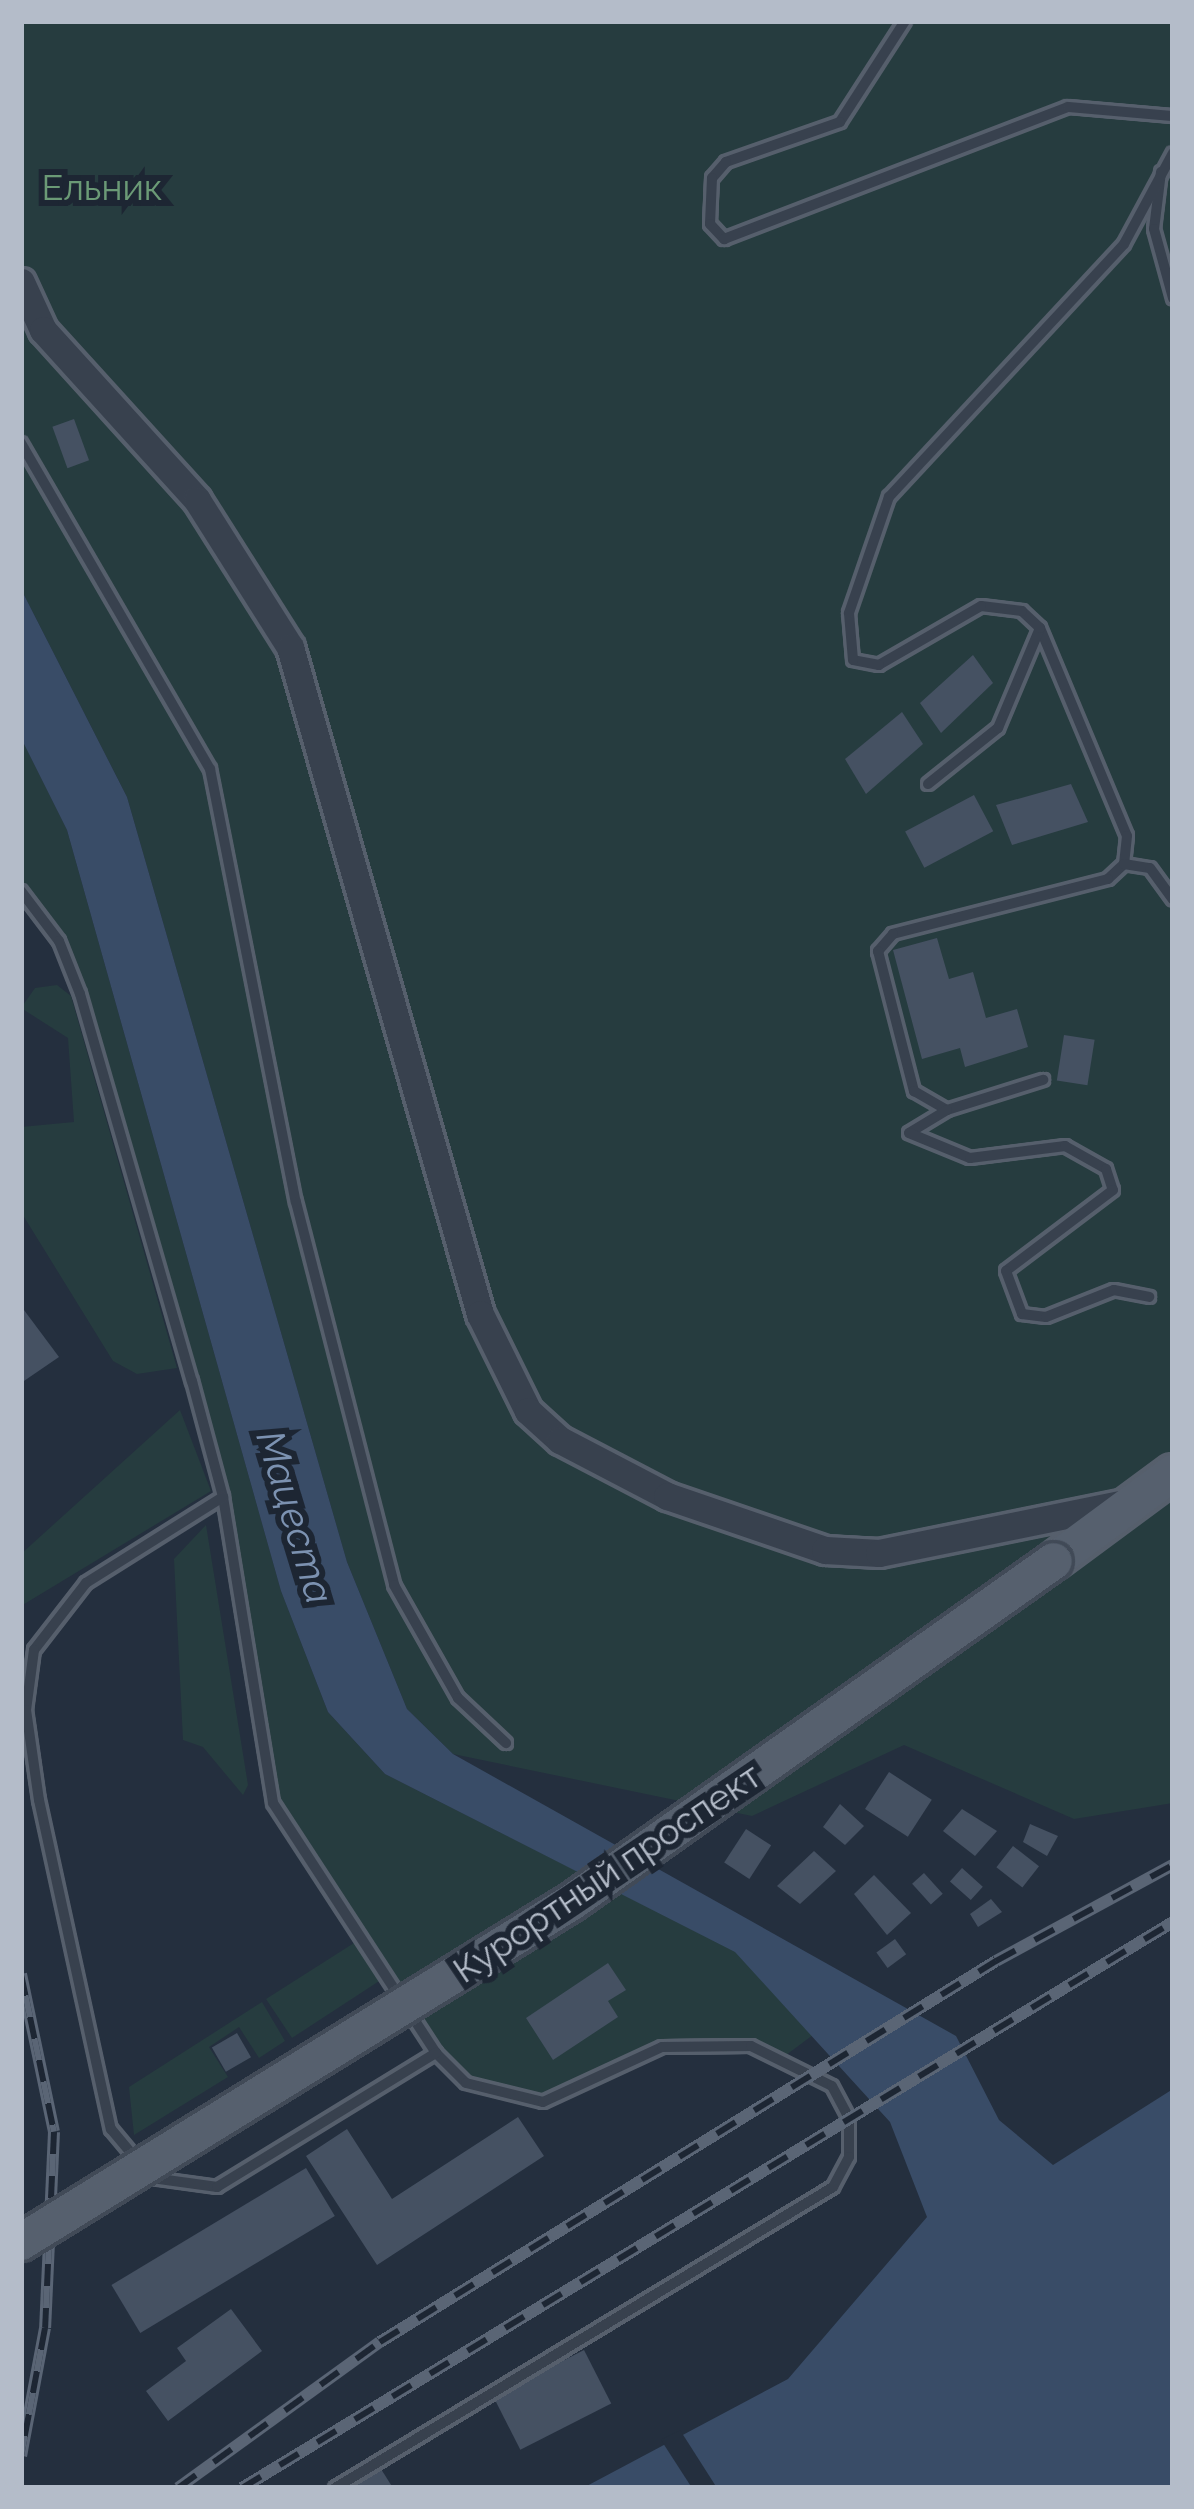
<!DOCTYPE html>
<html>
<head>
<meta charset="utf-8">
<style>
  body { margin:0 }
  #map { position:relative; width:1194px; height:2509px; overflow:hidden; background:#242f3e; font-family:Raleway,sans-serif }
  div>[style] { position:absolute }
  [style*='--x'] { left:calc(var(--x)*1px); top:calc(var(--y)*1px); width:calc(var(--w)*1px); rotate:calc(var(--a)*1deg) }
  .green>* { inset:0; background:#263c3f }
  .water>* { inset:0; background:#394c67 }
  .pier>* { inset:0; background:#242f3e }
  .building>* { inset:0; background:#455162; transform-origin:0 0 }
  .roads { filter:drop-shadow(3px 0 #565f6c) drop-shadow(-3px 0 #565f6c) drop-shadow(0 3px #565f6c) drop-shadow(0 -3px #565f6c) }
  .service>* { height:10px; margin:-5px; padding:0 5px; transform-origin:5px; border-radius:5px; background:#38414e }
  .tertiary>* { height:27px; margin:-13.5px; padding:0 13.5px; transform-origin:13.5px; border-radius:13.5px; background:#38414e }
  .primary>* { height:36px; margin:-18px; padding:0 18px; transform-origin:18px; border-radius:18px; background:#56606e }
  .rail>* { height:12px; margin-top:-6px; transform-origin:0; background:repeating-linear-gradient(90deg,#1d2633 0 22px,#5a6575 0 44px); box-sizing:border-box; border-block:3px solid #5a6575 }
  .bridges { filter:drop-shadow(3px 0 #414a57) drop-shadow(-3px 0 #414a57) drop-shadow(0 3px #414a57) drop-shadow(0 -3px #414a57) }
  .primary-bridge>* { height:36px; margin:-18px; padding:0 18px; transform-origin:18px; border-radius:18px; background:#56606e }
  span { translate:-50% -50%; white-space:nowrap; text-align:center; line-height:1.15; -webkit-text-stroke:12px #1d2633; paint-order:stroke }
  .park-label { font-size:36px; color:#6b9a76 }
  .street-label { font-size:36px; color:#b4bcc9 }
  .water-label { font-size:39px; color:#7c92b1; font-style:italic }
  .frame { position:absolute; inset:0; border:24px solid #b4bcc9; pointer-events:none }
</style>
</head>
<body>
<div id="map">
  <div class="green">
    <div style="clip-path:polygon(21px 21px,1173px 21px,1173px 1803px,1074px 1819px,904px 1745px,752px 1816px,453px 1754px,407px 1709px,347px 1562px,127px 797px,21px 589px)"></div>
    <div style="clip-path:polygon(21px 738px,67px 830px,281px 1591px,328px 1712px,385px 1774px,735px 1951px,813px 2035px,782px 2058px,686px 2045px,543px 2102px,466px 2083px,390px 1974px,292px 2038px,266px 1999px,365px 1936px,263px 1773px,223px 1497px,59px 941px,21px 891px)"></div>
    <div style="clip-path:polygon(57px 985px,71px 996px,177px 1368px,137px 1374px,113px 1361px,21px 1212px,21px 1127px,74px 1122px,68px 1038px,21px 1008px,35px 988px)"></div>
    <div style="clip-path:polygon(180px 1410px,211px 1491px,21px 1606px,21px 1554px)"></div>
    <div style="clip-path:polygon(206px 1525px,248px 1785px,243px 1795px,203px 1747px,183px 1740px,174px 1559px)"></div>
    <div style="clip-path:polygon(262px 2002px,285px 2041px,259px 2058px,239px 2027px,209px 2047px,228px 2077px,134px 2135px,129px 2087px)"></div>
  </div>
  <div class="water">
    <div style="clip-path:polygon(21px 589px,127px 797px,347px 1562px,407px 1709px,453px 1754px,956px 2036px,999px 2120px,1053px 2165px,1173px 2089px,1173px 2488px,583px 2488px,788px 2379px,927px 2217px,890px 2122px,735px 1952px,385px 1774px,328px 1712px,281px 1591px,67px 830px,21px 738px)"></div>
  </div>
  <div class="pier">
    <div style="clip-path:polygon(680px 2430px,717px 2488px,692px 2488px,661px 2440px)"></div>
  </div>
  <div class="building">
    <div style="left:74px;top:419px;width:44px;height:23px;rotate:70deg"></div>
    <div style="clip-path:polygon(973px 655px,993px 683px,941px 733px,920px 703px)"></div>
    <div style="clip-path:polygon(902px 712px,923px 744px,866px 794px,845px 759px)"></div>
    <div style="clip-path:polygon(1071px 784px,1088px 822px,1012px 845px,996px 805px)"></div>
    <div style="left:974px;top:795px;width:41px;height:78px;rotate:62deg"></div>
    <div style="clip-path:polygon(937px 938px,949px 979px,973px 972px,986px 1018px,1017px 1009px,1028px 1047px,965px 1067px,960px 1048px,922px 1059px,893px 950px)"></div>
    <div style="left:1064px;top:1035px;width:31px;height:46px;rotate:9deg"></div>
    <div style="clip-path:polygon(21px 1306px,59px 1357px,21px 1383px)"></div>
    <div style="left:889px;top:1772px;width:51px;height:44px;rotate:33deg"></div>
    <div style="clip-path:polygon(840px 1804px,864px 1826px,845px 1845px,823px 1827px)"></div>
    <div style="clip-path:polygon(962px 1809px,997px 1831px,975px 1856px,943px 1831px)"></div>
    <div style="clip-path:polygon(1030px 1824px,1058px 1836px,1047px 1856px,1023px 1842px)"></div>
    <div style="left:746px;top:1829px;width:30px;height:40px;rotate:33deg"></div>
    <div style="left:1013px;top:1846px;width:33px;height:27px;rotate:38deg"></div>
    <div style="clip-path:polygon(814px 1851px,836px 1871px,800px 1904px,777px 1886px)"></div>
    <div style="left:962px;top:1868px;width:28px;height:18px;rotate:42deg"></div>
    <div style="left:924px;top:1873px;width:28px;height:16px;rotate:48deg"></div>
    <div style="clip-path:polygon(874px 1875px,911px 1913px,887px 1935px,854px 1894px)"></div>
    <div style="clip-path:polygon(991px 1899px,1002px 1912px,978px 1927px,970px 1914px)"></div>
    <div style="left:895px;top:1939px;width:19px;height:23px;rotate:54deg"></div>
    <div style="clip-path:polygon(608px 1963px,626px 1990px,608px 2001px,618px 2017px,553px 2060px,526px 2018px)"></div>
    <div style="left:237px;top:2033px;width:28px;height:29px;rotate:60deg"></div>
    <div style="clip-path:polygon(518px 2117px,544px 2156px,377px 2265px,306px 2156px,347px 2129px,392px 2199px)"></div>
    <div style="left:306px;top:2168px;width:56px;height:227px;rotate:59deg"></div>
    <div style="clip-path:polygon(231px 2309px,262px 2351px,168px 2421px,146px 2391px,186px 2361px,177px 2348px)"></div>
    <div style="left:584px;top:2350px;width:60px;height:102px;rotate:63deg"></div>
    <div style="clip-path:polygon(381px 2469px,393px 2488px,352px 2488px)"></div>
  </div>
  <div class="roads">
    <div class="service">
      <div style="--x:905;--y:21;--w:120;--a:122.8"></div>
      <div style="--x:840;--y:122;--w:121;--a:160.7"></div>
      <div style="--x:726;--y:162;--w:21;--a:131"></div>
      <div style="--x:712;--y:178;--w:46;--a:92.5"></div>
      <div style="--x:710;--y:224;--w:21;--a:47"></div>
      <div style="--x:724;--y:239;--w:368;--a:-21"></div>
      <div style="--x:1068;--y:107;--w:105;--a:4.9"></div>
      <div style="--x:1161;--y:172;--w:57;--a:97"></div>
      <div style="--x:1154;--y:229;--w:72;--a:74.6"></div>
      <div style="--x:21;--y:443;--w:377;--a:59.9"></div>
      <div style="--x:210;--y:769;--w:441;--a:78.8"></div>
      <div style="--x:296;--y:1202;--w:395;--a:75.6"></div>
      <div style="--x:394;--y:1585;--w:130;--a:60.5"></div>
      <div style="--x:458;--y:1698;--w:66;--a:43.2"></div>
      <div style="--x:1040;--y:628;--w:225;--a:67.3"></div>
      <div style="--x:1127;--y:836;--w:28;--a:96"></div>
      <div style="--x:1124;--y:864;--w:22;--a:137"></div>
      <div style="--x:1108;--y:879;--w:222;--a:165.7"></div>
      <div style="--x:893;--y:934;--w:23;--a:131"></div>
      <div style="--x:878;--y:951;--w:145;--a:75.6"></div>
      <div style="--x:914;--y:1091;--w:38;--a:30"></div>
      <div style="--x:947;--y:1110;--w:101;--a:-17.4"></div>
      <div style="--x:928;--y:784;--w:90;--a:-38.7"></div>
      <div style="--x:998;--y:728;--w:108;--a:-67.2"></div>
      <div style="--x:1040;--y:628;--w:25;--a:-137"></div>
      <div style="--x:1022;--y:611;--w:41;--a:-173"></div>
      <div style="--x:981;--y:606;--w:118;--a:150"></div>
      <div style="--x:879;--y:665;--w:26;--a:-169"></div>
      <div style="--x:853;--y:660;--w:47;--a:-94.9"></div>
      <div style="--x:849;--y:613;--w:123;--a:-71"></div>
      <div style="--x:889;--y:497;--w:345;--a:-47.1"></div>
      <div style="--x:1124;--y:244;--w:103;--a:-61.7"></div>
      <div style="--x:1124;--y:864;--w:26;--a:9"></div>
      <div style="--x:1150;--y:868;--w:39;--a:54"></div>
      <div style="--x:21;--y:891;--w:63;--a:52.8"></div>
      <div style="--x:59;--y:941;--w:57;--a:68.4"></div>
      <div style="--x:80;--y:994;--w:403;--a:73.9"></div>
      <div style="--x:192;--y:1381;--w:120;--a:75"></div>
      <div style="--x:223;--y:1497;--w:310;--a:80.7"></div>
      <div style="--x:273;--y:1803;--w:298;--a:56.9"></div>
      <div style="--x:436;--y:2053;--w:42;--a:45"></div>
      <div style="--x:466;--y:2083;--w:79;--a:13.9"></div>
      <div style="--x:543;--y:2102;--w:131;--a:-24.8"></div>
      <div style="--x:662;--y:2047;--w:89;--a:-0.6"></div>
      <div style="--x:751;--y:2046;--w:90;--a:26.3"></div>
      <div style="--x:832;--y:2086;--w:36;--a:62"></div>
      <div style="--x:849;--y:2118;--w:39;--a:90"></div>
      <div style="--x:849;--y:2157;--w:34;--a:118"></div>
      <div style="--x:833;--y:2187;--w:582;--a:148.85"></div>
      <div style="--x:947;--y:1110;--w:44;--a:148.8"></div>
      <div style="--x:909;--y:1133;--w:66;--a:22.3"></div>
      <div style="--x:970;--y:1158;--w:96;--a:-7.2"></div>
      <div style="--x:1065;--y:1146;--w:47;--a:29.3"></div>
      <div style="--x:1106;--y:1169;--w:22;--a:72"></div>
      <div style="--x:1113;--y:1190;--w:134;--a:142.9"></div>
      <div style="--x:1006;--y:1271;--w:46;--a:69.6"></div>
      <div style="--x:1022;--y:1314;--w:24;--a:7"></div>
      <div style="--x:1046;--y:1317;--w:73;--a:-21.7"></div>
      <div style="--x:1114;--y:1290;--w:36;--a:11"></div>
      <div style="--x:223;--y:1497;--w:162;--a:147.9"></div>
      <div style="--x:86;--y:1583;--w:85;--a:127.8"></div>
      <div style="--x:34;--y:1650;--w:61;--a:97.6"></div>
      <div style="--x:26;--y:1710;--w:91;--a:81.8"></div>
      <div style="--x:39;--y:1800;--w:337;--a:77.7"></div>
      <div style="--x:111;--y:2129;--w:64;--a:50.1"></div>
      <div style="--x:152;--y:2178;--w:66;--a:7.9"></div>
      <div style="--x:217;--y:2187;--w:257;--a:-31.5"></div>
    </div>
    <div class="tertiary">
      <div style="--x:21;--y:282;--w:53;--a:65.4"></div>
      <div style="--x:43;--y:330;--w:229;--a:47.8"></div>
      <div style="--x:197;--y:500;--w:174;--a:57.7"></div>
      <div style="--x:290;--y:647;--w:694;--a:74.1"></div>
      <div style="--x:480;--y:1314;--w:108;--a:63.7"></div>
      <div style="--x:528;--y:1411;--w:43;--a:42.2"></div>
      <div style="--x:560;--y:1440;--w:121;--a:27.6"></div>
      <div style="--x:667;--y:1496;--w:167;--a:18.9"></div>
      <div style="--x:825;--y:1550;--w:54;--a:3.2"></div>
      <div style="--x:879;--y:1553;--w:256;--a:-11.5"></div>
    </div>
    <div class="primary">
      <div style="--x:1054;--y:1561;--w:148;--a:-36.5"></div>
    </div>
  </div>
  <div class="rail">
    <div style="--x:21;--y:1974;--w:161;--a:78.2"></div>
    <div style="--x:54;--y:2132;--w:196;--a:92.6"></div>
    <div style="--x:45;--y:2328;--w:130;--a:100.6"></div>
    <div style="--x:178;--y:2488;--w:249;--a:-35.9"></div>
    <div style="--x:380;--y:2342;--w:724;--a:-31.74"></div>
    <div style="--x:996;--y:1961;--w:201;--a:-28.5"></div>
    <div style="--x:242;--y:2488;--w:1090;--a:-31.3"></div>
  </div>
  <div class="bridges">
    <div class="primary-bridge">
      <div style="--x:21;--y:2242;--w:647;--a:-31.68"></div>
      <div style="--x:572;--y:1902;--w:590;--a:-35.28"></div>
    </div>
  </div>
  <div class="park-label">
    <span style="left:102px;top:188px">Ельник</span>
  </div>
  <div class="street-label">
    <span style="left:607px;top:1873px;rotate:-34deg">Курортный проспект</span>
  </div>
  <div class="water-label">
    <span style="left:295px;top:1517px;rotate:73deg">Мацеста</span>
  </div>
  <div class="frame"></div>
</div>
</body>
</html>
